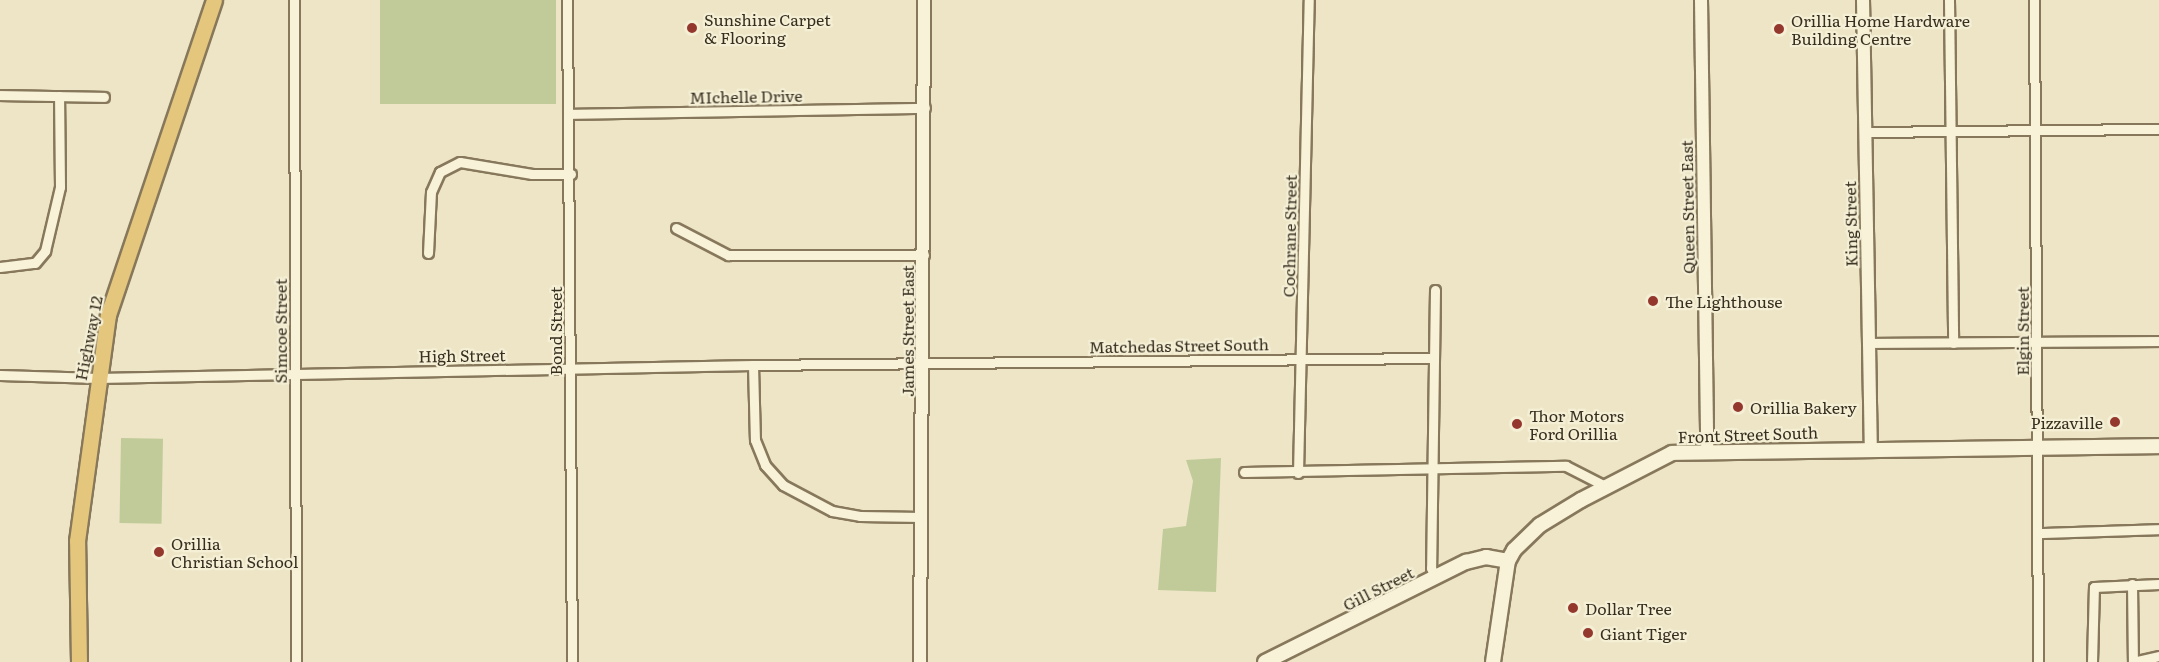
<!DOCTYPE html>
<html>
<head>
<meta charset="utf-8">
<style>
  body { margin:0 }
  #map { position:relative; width:2159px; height:662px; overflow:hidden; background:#ede5c5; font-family:Literata,serif }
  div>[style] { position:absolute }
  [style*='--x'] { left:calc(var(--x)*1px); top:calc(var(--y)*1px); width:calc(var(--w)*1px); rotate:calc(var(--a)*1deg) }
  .green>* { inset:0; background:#c0cb99; transform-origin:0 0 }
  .roads { filter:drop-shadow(2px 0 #87785c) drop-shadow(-2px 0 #87785c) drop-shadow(0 2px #87785c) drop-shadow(0 -2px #87785c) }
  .minor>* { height:9px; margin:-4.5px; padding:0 4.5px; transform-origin:4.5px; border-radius:4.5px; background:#f8f2d8 }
  .tertiary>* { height:12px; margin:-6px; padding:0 6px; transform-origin:6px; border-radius:6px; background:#f8f2d8 }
  .secondary>* { height:14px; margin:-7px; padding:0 7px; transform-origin:7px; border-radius:7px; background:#f8f2d8 }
  .trunk>* { height:15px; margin:-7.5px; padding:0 7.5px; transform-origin:7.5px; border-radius:7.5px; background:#e4c67c }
  .dots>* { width:16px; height:16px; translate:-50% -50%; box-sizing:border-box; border:3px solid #f4efd5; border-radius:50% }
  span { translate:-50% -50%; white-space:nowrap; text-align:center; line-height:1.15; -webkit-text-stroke:4.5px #f4efd5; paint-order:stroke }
  .poi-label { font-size:16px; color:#382e1f }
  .left { translate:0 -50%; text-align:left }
  .right { translate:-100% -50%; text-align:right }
  .street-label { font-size:16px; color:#382e1f }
</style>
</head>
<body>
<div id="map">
  <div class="green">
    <div style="left:380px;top:0;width:176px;height:104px"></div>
    <div style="left:121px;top:438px;width:42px;height:85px;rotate:1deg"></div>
    <div style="clip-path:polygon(1221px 458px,1216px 592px,1158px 590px,1163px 529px,1186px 526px,1193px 481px,1186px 460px)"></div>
  </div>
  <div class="roads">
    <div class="minor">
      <div style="--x:294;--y:0;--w:662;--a:89.83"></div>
      <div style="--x:567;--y:0;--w:662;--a:89.57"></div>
      <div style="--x:1949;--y:0;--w:343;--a:89.3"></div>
      <div style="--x:2034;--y:0;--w:662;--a:89.65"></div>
      <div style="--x:0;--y:95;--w:104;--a:1.1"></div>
      <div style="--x:568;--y:114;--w:357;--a:-1"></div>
      <div style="--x:1865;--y:132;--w:294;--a:-0.6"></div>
      <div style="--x:676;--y:228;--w:59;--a:27.4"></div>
      <div style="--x:728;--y:255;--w:196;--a:0"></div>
      <div style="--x:428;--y:253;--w:61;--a:-87.2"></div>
      <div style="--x:431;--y:192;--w:22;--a:-66"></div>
      <div style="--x:440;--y:172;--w:22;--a:-27"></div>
      <div style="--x:460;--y:162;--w:73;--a:9.5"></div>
      <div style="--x:532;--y:174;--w:39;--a:0"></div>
      <div style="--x:0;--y:267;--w:35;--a:-7"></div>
      <div style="--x:35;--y:263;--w:16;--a:-50"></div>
      <div style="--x:45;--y:251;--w:66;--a:-76.8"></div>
      <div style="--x:60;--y:187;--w:91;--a:-90.6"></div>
      <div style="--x:1435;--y:290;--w:278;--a:90.8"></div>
      <div style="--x:1431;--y:568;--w:10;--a:66"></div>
      <div style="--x:1869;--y:343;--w:290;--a:-0.4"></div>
      <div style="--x:753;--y:365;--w:75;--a:88.5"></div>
      <div style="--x:755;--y:440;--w:27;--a:68"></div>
      <div style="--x:765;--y:465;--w:27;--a:48"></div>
      <div style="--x:783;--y:485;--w:55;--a:28"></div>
      <div style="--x:832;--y:511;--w:28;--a:10"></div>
      <div style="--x:860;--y:516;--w:61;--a:0.9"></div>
      <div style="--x:0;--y:375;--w:98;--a:1.8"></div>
      <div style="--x:98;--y:378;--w:655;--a:-1.14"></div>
      <div style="--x:753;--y:365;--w:681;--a:-0.59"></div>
      <div style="--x:1244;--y:472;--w:322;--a:-1.1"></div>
      <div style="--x:1566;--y:466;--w:44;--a:27.1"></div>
      <div style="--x:1298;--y:473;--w:473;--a:-88.7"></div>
      <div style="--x:2040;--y:533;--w:119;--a:-1.9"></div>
      <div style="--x:2132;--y:584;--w:78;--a:89.3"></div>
      <div style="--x:2092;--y:662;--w:75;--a:-88.5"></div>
      <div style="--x:2094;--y:587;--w:65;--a:-2.6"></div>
      <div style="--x:2133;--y:662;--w:27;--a:-13"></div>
    </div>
    <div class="tertiary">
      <div style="--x:1701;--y:0;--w:450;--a:89.2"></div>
      <div style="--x:1863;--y:0;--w:448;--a:89"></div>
      <div style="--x:920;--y:662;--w:662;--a:-89.65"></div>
    </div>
    <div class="secondary">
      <div style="--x:1265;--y:662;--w:225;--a:-26.5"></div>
      <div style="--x:1466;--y:562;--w:21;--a:-14"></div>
      <div style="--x:1486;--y:557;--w:22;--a:10"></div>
      <div style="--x:1493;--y:662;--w:102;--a:-81.6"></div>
      <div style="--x:1508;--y:561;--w:13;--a:-61"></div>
      <div style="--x:1514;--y:550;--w:36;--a:-44"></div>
      <div style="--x:1540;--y:525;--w:48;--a:-31.4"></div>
      <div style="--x:1581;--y:500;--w:102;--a:-27.3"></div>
      <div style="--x:1672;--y:453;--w:487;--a:-0.8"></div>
    </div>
    <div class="trunk">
      <div style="--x:79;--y:662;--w:121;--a:-90.9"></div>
      <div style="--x:77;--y:541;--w:228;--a:-82.2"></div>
      <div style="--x:108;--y:315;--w:332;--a:-71.4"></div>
    </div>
  </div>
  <div class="dots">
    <div style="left:692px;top:28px;background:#94382e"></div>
    <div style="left:1779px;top:29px;background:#94382e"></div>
    <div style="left:1653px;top:301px;background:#94382e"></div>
    <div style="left:1738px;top:407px;background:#94382e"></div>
    <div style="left:2115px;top:422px;background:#94382e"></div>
    <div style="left:1517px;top:424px;background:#94382e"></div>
    <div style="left:159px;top:552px;background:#94382e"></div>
    <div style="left:1573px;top:608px;background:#94382e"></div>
    <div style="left:1588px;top:633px;background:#94382e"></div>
  </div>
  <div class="poi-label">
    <span class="left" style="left:704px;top:28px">Sunshine Carpet<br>&amp; Flooring</span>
    <span class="left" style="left:1791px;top:29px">Orillia Home Hardware<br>Building Centre</span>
    <span class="left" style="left:1665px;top:301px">The Lighthouse</span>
    <span class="left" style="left:1750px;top:407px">Orillia Bakery</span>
    <span class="left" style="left:1529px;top:424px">Thor Motors<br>Ford Orillia</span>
    <span class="right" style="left:2103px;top:422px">Pizzaville</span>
    <span class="left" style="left:171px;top:552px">Orillia<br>Christian School</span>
    <span class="left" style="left:1585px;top:608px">Dollar Tree</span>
    <span class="left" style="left:1600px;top:633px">Giant Tiger</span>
  </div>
  <div class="street-label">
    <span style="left:746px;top:96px;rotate:-1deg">MIchelle Drive</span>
    <span style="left:1687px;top:207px;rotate:-91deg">Queen Street East</span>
    <span style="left:1850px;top:224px;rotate:-91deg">King Street</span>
    <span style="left:1289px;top:236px;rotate:-89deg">Cochrane Street</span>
    <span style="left:280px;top:331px;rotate:-90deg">Simcoe Street</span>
    <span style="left:555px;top:331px;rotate:-90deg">Bond Street</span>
    <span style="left:907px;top:331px;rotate:-90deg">James Street East</span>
    <span style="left:2022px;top:331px;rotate:-90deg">Elgin Street</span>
    <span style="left:88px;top:338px;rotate:-79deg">Highway 12</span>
    <span style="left:1179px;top:345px;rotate:-1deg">Matchedas Street South</span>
    <span style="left:462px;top:355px;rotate:-1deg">High Street</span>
    <span style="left:1748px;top:434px;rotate:-2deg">Front Street South</span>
    <span style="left:1378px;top:588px;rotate:-27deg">Gill Street</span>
  </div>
</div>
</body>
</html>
